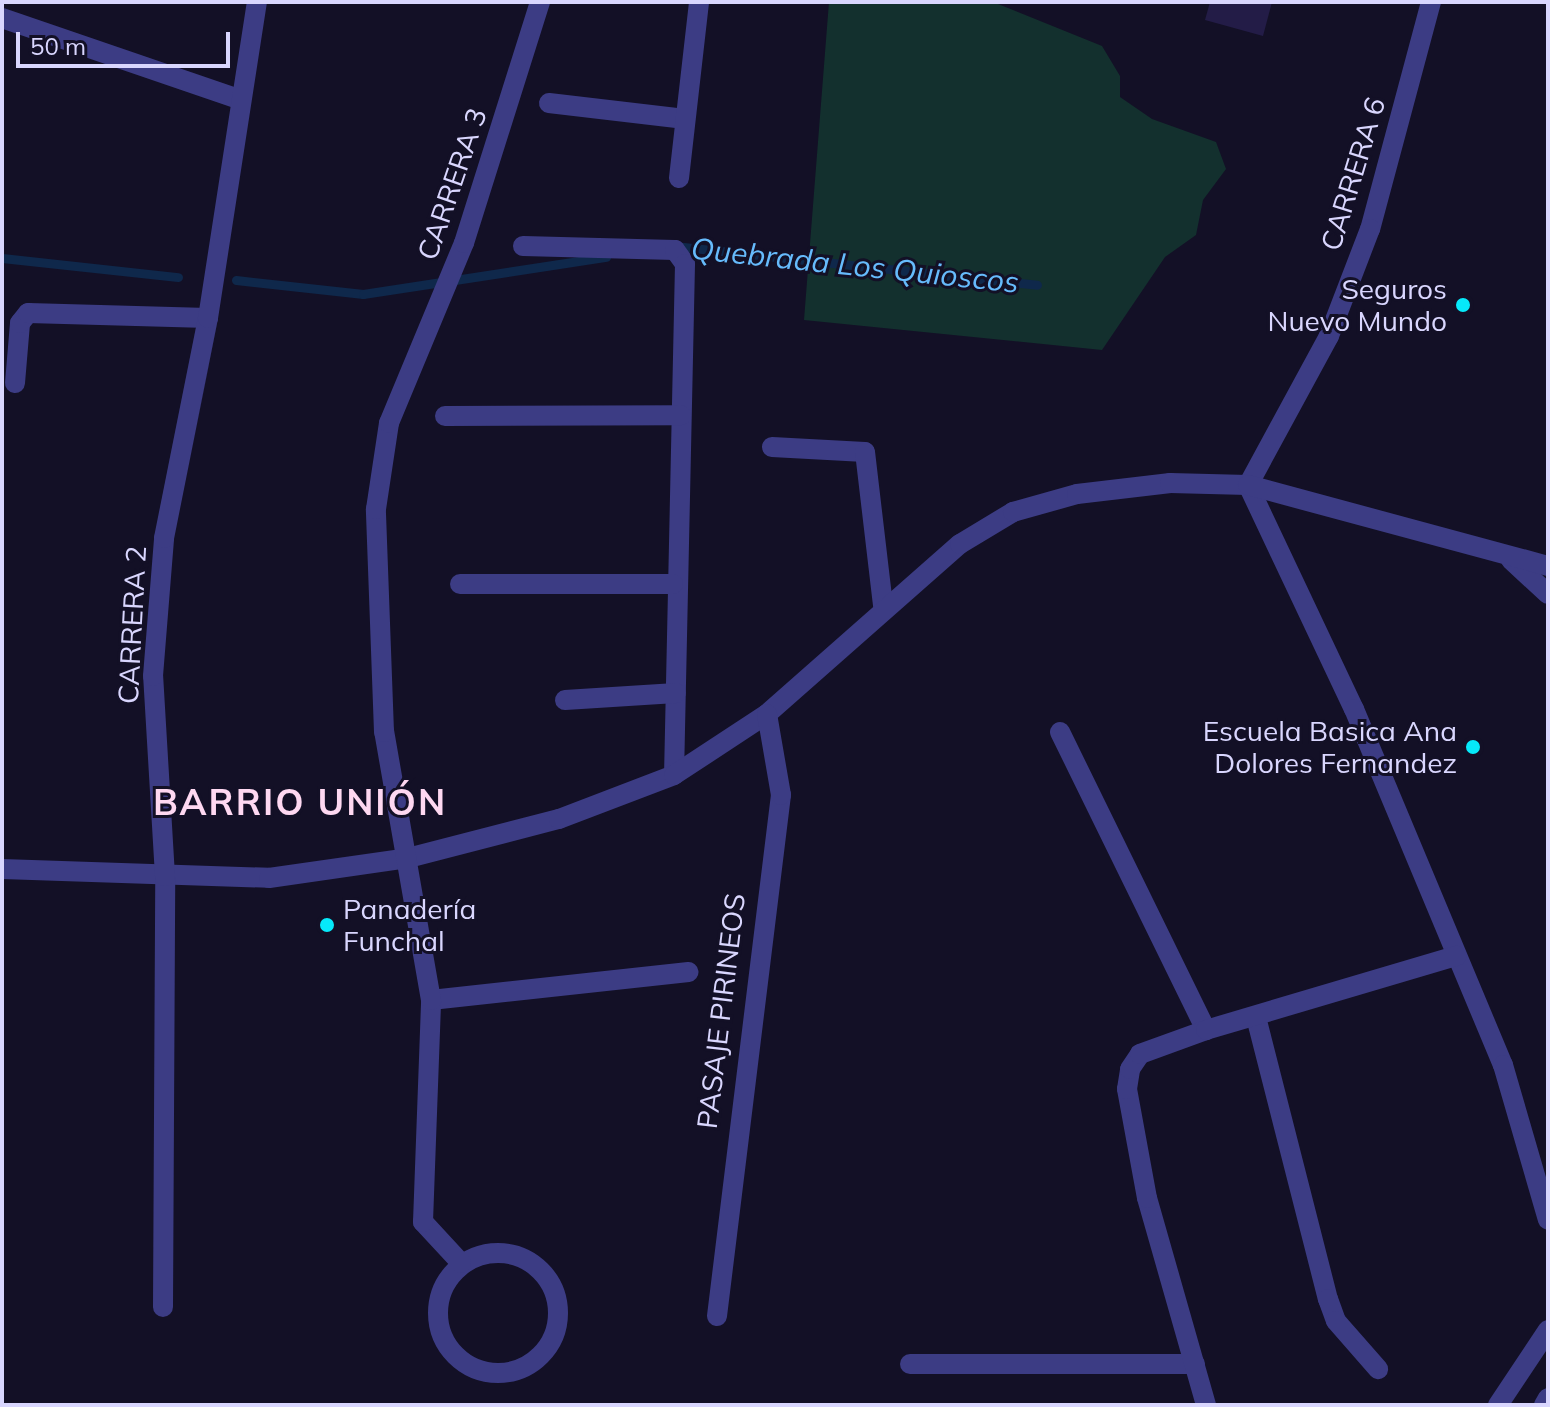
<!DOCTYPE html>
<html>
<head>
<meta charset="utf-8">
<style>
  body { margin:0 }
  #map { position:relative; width:1550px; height:1407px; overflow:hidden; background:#131026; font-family:Mulish,sans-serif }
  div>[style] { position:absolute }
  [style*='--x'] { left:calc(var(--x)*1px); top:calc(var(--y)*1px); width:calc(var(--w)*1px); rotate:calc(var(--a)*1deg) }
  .green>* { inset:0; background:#13302e }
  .stream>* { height:9px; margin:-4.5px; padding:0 4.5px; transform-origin:4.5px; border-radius:4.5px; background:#0f284b }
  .building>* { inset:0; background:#231c47 }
  .minor>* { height:20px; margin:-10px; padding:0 10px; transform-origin:10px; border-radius:10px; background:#3c3c84 }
  .minor>.ring { margin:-10px; padding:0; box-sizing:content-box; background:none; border:20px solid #3c3c84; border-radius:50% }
  .dots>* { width:22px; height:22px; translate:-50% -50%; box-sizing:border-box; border:4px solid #131026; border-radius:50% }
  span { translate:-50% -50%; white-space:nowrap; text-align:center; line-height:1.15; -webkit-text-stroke:6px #131026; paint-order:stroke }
  .street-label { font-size:28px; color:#d9d6fe }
  .poi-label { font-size:28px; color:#d9d6fe }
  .right { translate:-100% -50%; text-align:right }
  .left { translate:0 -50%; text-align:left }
  .water-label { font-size:30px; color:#66bbfc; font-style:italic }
  .district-label { font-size:36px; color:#fed8f1; font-weight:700; letter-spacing:2px }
  .frame { position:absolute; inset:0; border:4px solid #d9d6fe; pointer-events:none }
  .scale { position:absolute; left:16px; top:32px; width:214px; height:36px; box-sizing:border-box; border:4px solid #d9d6fe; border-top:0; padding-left:10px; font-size:24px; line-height:28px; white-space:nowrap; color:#d9d6fe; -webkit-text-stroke:6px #131026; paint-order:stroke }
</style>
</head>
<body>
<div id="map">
  <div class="green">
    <div style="clip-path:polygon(829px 2px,993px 2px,1102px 46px,1120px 76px,1120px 97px,1152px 119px,1216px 142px,1226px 169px,1203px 200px,1196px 235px,1165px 257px,1102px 350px,804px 320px)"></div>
  </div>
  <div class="stream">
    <div style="--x:674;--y:246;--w:365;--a:6.1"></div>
    <div style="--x:2;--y:258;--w:177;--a:6.2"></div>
    <div style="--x:236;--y:280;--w:128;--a:6.3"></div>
    <div style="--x:363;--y:294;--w:246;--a:-8.7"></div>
  </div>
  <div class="building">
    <div style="clip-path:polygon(1210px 2px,1272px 2px,1263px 36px,1205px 20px)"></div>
  </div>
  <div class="minor">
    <div style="--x:1431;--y:2;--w:235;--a:105"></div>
    <div style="--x:1370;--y:229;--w:115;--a:111"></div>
    <div style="--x:1329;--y:336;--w:170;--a:118.5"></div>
    <div style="--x:1248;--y:485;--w:248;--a:64.7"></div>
    <div style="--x:1354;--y:709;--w:386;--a:67.3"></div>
    <div style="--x:1503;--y:1065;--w:161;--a:73.8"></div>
    <div style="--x:2;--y:18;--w:250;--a:18.9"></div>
    <div style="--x:549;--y:103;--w:137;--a:6.7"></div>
    <div style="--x:679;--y:178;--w:177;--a:-83.5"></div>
    <div style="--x:523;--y:246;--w:152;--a:1.5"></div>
    <div style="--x:675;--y:250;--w:17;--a:54"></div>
    <div style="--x:685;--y:264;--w:511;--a:91.23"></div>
    <div style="--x:15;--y:383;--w:60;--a:-85.2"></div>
    <div style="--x:20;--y:323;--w:13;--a:-51"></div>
    <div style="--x:28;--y:313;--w:180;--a:1.6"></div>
    <div style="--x:445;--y:416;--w:236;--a:-0.2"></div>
    <div style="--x:772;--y:447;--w:93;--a:3.1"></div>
    <div style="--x:865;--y:452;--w:155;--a:83.3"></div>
    <div style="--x:1511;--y:560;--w:50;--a:42.6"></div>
    <div style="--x:460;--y:584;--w:213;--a:0"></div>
    <div style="--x:565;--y:700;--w:111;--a:-3.6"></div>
    <div style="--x:1060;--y:732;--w:332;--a:63.9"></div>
    <div style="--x:2;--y:869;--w:267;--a:1.9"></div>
    <div style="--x:269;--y:878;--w:140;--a:-8.2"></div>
    <div style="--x:408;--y:858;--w:156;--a:-14.5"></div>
    <div style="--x:559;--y:819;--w:123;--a:-20.9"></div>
    <div style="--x:674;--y:775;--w:111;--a:-33.3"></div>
    <div style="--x:767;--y:714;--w:257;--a:-41.4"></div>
    <div style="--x:960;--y:544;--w:62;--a:-31.1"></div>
    <div style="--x:1013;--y:512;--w:66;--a:-15.7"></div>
    <div style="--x:1077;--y:494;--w:94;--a:-6.7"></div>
    <div style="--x:1170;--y:483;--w:78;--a:1.5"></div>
    <div style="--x:1248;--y:485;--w:311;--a:15.1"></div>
    <div style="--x:431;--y:1000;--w:259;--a:-6.2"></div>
    <div style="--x:1256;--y:1017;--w:291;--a:75.7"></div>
    <div style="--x:1328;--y:1299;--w:23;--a:70"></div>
    <div style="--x:1336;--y:1321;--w:64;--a:48.8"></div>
    <div class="ring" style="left:438px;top:1253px;width:100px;height:100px"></div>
    <div style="--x:461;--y:1263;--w:56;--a:-132.8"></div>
    <div style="--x:423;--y:1222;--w:222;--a:-87.9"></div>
    <div style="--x:431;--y:1000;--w:272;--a:-99.9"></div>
    <div style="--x:384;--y:732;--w:223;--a:-92.1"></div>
    <div style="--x:376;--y:509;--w:87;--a:-81.4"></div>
    <div style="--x:389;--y:423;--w:195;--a:-67.4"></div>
    <div style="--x:464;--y:243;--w:253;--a:-72.5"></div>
    <div style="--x:163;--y:1307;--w:431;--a:-89.7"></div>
    <div style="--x:165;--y:876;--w:200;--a:-93.4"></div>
    <div style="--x:153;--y:676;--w:138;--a:-85.4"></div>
    <div style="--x:164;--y:538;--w:224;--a:-78.7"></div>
    <div style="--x:208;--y:318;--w:320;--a:-81.2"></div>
    <div style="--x:717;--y:1316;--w:525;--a:-83"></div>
    <div style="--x:781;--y:795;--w:82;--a:-99.8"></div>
    <div style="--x:910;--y:1364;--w:285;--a:0"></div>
    <div style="--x:1206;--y:1405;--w:215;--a:-105.9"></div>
    <div style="--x:1147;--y:1198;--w:111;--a:-100.4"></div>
    <div style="--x:1127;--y:1089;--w:20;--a:-81"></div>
    <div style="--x:1130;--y:1069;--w:18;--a:-56"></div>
    <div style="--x:1140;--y:1054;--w:70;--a:-20"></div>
    <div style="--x:1206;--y:1030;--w:261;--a:-16.5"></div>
    <div style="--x:1498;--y:1405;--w:90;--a:-56.3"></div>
    <div style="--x:1544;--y:1405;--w:8;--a:-60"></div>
  </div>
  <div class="dots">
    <div style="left:1463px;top:305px;background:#06e9fa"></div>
    <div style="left:1473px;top:747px;background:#06e9fa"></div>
    <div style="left:327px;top:925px;background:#06e9fa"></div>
  </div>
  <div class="street-label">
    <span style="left:1353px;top:174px;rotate:-73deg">CARRERA 6</span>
    <span style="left:452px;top:184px;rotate:-71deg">CARRERA 3</span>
    <span style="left:132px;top:625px;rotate:-87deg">CARRERA 2</span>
    <span style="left:721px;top:1011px;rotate:-83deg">PASAJE PIRINEOS</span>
  </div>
  <div class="poi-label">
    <span class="right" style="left:1447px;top:305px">Seguros<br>Nuevo Mundo</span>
    <span class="right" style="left:1457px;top:747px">Escuela Basica Ana<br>Dolores Fernandez</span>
    <span class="left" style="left:343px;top:925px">Panadería<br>Funchal</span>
  </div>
  <div class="water-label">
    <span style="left:855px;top:265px;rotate:6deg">Quebrada Los Quioscos</span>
  </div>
  <div class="district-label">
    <span style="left:300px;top:802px">BARRIO UNIÓN</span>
  </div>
  <div class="frame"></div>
  <div class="scale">50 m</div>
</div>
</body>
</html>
